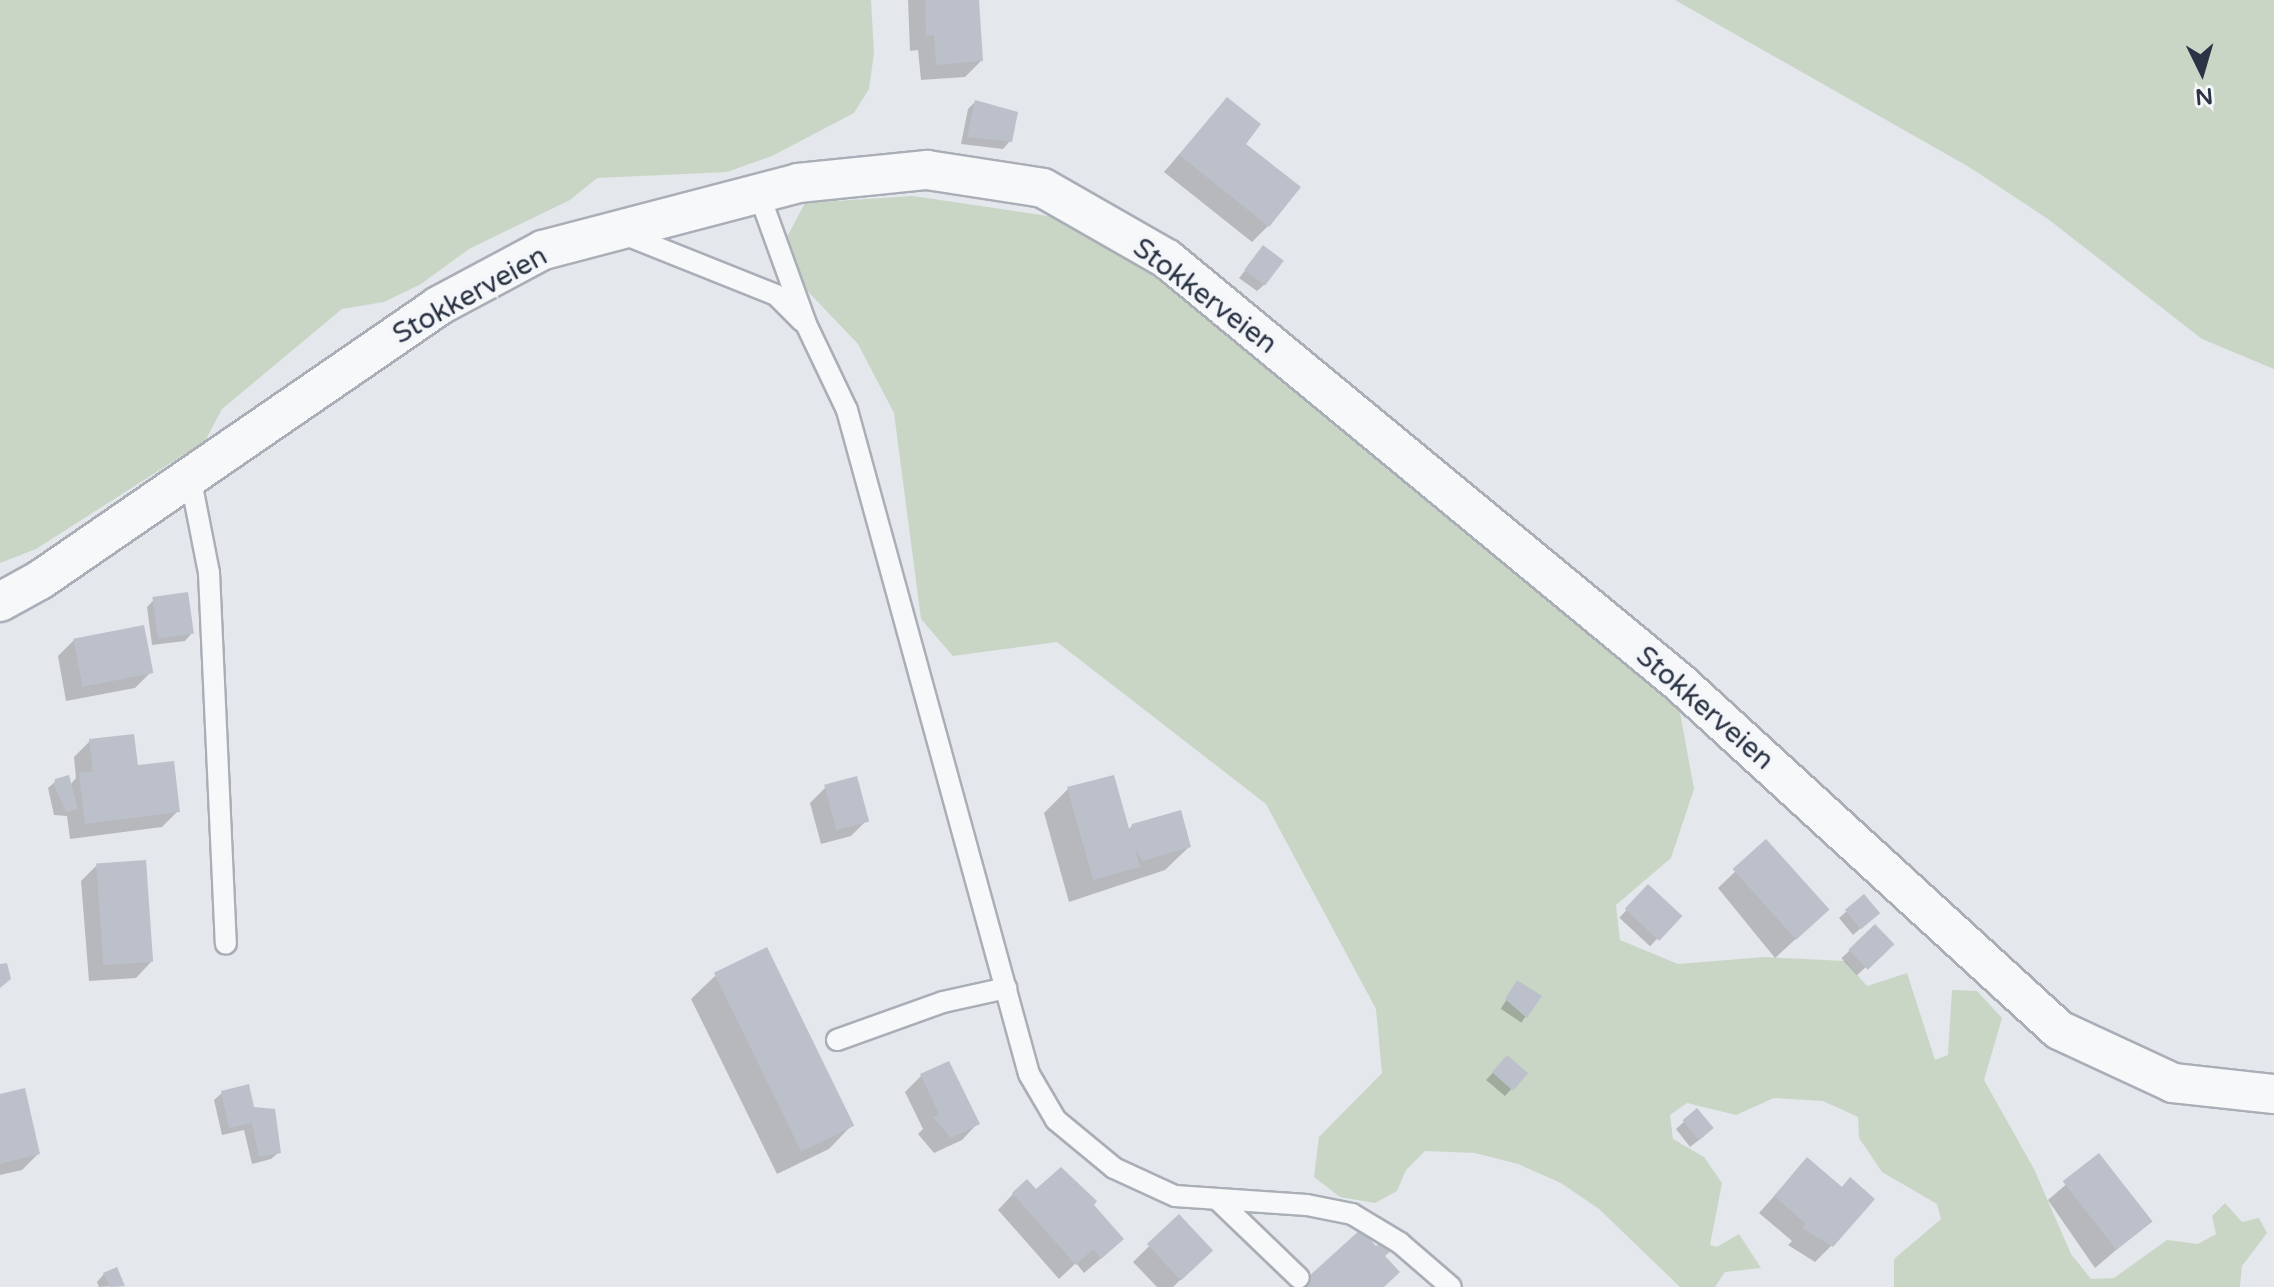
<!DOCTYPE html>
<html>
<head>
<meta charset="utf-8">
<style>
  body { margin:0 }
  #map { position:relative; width:2274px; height:1287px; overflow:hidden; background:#e4e7ec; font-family:"Varela Round",sans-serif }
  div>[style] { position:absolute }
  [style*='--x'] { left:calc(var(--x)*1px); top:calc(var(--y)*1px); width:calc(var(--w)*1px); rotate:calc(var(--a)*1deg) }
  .green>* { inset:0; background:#c9d6c5 }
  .shadow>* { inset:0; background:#0003; transform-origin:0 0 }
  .building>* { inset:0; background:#bbc0ca; transform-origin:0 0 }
  .roads { filter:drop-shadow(2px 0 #a9aeb7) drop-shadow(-2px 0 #a9aeb7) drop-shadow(0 2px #a9aeb7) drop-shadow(0 -2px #a9aeb7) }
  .lane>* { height:20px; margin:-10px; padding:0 10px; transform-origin:10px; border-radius:10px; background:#f7f8fa }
  .street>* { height:38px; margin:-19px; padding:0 19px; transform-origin:19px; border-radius:19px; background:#f7f8fa }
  span { translate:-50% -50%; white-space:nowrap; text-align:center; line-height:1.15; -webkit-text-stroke:8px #f4f6f9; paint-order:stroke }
  .street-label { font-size:28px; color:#2b3445 }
  .north { position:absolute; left:2162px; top:32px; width:80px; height:80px; -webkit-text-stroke:6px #f4f6f9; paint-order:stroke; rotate:175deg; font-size:22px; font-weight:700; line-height:32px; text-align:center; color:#2b3445 }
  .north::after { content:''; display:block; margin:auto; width:28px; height:36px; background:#2b3445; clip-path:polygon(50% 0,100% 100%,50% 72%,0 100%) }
</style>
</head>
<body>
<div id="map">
  <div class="green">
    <div style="clip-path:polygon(0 0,871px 0,874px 53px,869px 89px,854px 113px,772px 156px,727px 172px,597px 178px,570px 200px,469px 249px,421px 284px,384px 302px,342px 309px,222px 409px,205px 441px,36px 549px,0 563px)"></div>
    <div style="clip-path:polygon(1675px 0,2274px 0,2274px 369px,2202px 339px,2048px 219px,1969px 167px)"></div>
    <div style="clip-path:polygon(913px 196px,1061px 218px,1169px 285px,1385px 452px,1679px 707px,1694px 789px,1671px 858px,1616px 905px,1620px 940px,1678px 964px,1765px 957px,1845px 961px,1867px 986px,1907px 973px,1935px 1060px,1948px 1055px,1952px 990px,1977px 991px,2002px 1018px,1984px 1080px,2034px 1169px,2071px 1254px,2091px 1279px,2114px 1278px,2167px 1240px,2198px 1244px,2216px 1234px,2212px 1216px,2225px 1203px,2242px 1222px,2259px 1218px,2267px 1233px,2242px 1266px,2240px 1287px,1894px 1287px,1894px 1259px,1941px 1219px,1937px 1204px,1882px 1172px,1859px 1138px,1858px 1117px,1823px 1101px,1774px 1098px,1736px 1115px,1687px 1103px,1670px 1115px,1673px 1139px,1704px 1157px,1722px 1183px,1710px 1245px,1717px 1247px,1739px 1234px,1761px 1268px,1725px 1272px,1715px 1287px,1680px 1287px,1599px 1209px,1561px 1183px,1518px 1164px,1475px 1153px,1425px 1151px,1406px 1170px,1397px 1191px,1375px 1203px,1340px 1197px,1314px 1177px,1319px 1137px,1382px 1073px,1376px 1009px,1266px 804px,1057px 642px,953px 656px,921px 619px,894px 413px,858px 344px,794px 277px,780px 250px,805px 203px)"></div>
  </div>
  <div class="shadow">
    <div style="clip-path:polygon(908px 0,977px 0,981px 61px,965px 77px,921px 80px,918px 50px,910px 51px)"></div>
    <div style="clip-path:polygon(975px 102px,1010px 141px,1003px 149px,961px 144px,968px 109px)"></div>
    <div style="clip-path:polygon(1212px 116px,1243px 144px,1268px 226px,1252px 242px,1164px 172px)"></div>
    <div style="clip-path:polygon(1263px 248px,1265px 284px,1257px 291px,1239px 278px)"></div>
    <div style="clip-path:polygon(154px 600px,192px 633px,185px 641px,152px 645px,147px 607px)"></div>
    <div style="clip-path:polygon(74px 640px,151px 672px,135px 688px,66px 701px,58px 656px)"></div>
    <div style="clip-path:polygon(90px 741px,178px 811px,162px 827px,70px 839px,67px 816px,54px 815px,48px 788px,56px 781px,69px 786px,76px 778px,74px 757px)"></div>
    <div style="clip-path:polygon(826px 787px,867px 820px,851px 836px,821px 844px,810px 803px)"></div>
    <div style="clip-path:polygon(1068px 789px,1127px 831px,1133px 825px,1189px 847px,1165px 870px,1069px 902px,1044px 813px)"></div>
    <div style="clip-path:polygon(1766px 842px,1812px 924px,1775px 958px,1718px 888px)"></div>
    <div style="clip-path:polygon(97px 865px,151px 962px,136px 978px,89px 981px,81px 881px)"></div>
    <div style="left:1648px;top:887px;width:42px;height:42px;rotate:43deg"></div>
    <div style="clip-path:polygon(1847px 911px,1870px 920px,1853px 935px,1839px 918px)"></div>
    <div style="left:1875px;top:927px;width:23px;height:46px;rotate:47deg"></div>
    <div style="clip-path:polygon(715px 976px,852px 1125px,829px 1149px,777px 1174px,691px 999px)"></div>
    <div style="left:1518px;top:983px;width:25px;height:31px;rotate:34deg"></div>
    <div style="clip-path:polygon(1500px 1065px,1525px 1074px,1505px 1096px,1486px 1080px)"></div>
    <div style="clip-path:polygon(921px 1076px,977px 1124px,962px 1140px,934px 1153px,918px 1134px,923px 1129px,905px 1092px)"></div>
    <div style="clip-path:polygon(222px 1093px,252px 1109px,279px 1152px,271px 1159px,252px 1164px,244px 1130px,222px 1135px,214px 1100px)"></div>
    <div style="clip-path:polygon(0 1096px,38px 1154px,22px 1170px,0 1175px)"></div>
    <div style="clip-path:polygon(1697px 1110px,1704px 1136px,1690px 1147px,1676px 1129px)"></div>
    <div style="clip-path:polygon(2099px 1156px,2150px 1221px,2095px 1268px,2048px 1200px)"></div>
    <div style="clip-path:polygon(1792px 1176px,1831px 1246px,1815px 1262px,1788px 1245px,1792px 1241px,1759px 1213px)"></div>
    <div style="clip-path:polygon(1036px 1192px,1091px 1205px,1105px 1255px,1084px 1273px,1076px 1263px,1059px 1279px,998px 1210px,1013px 1194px)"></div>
    <div style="clip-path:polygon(1179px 1217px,1211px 1250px,1173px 1287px,1157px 1287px,1133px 1262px)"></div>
    <div style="clip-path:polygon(104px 1274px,123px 1285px,99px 1287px,97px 1282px)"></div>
  </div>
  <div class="building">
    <div style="clip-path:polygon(925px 0,979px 0,983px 61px,936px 65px,934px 35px,926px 36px)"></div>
    <div style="clip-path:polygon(1227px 97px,1261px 124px,1246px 144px,1301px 187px,1269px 227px,1179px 155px)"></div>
    <div style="clip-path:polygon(975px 100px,1018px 112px,1012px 142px,967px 137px)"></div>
    <div style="left:1263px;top:245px;width:26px;height:31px;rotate:37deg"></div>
    <div style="left:188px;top:592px;width:42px;height:36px;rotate:82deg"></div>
    <div style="left:144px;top:625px;width:49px;height:72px;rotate:79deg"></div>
    <div style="clip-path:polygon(134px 734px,138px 765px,174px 761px,180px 812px,85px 824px,79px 773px,93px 771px,89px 739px)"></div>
    <div style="clip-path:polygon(69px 775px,78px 809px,66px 812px,54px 785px,55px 779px)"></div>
    <div style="clip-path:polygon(1114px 775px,1130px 832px,1132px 824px,1181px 810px,1191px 847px,1142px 861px,1135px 848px,1140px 867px,1093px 880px,1067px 787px)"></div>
    <div style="left:857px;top:776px;width:47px;height:34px;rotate:75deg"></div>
    <div style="left:1766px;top:839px;width:95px;height:45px;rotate:48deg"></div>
    <div style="left:146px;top:860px;width:102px;height:50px;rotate:86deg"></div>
    <div style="left:1648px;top:884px;width:47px;height:34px;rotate:43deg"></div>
    <div style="left:1864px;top:894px;width:25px;height:25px;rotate:50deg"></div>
    <div style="left:1875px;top:924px;width:28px;height:37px;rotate:46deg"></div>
    <div style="left:767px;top:947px;width:199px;height:59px;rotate:64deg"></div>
    <div style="clip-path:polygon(7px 963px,11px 979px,0 988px,0 964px)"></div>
    <div style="clip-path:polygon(1517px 980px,1542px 996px,1527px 1018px,1505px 999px)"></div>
    <div style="left:1507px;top:1055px;width:28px;height:23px;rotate:41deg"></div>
    <div style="clip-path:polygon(949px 1061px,980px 1124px,951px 1138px,933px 1117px,939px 1114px,920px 1074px)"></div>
    <div style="clip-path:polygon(249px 1084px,254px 1107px,275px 1109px,281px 1153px,259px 1157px,252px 1123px,229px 1128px,221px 1091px)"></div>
    <div style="clip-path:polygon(25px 1088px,40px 1154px,0 1164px,0 1094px)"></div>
    <div style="left:1697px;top:1108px;width:26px;height:19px;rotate:50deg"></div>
    <div style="left:2099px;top:1153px;width:87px;height:46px;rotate:52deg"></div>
    <div style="clip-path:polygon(1807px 1157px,1842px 1187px,1850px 1177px,1875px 1199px,1833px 1247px,1802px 1228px,1806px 1224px,1774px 1196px)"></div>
    <div style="clip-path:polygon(1061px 1167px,1097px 1201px,1094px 1205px,1124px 1239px,1101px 1259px,1093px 1249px,1076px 1265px,1012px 1193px,1027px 1179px,1036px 1189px)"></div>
    <div style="left:1179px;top:1214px;width:50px;height:44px;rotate:47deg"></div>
    <div style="clip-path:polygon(1361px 1229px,1376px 1246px,1384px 1239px,1393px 1249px,1385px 1256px,1400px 1272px,1384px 1287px,1297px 1287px)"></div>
    <div style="clip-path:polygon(117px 1267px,125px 1286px,110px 1287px,103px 1273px)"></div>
  </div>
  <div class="roads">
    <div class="lane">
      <div style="--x:759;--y:194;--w:138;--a:70.1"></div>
      <div style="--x:806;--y:324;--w:95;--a:64.5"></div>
      <div style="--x:847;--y:410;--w:688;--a:74.67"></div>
      <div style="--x:1029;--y:1074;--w:53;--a:59.6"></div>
      <div style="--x:1056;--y:1120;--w:75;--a:39.6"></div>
      <div style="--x:1114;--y:1168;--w:67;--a:24.7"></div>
      <div style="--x:1175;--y:1196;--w:132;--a:3.9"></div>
      <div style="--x:1307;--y:1205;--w:46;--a:11.3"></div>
      <div style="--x:1352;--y:1214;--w:56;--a:31.1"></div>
      <div style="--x:1400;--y:1243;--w:67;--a:40.8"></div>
      <div style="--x:621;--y:233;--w:167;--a:21.8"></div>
      <div style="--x:776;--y:295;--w:37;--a:45"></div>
      <div style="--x:190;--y:476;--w:99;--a:78.9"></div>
      <div style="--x:209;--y:573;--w:371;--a:87.4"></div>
      <div style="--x:837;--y:1040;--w:113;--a:-19.7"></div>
      <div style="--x:943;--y:1002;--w:65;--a:-12.5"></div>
      <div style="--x:1218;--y:1200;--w:112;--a:43.9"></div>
    </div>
    <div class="street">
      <div style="--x:0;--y:602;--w:46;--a:-28.8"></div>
      <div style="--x:40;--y:580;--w:483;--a:-34.5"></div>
      <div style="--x:438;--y:306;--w:119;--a:-28.1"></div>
      <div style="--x:543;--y:250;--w:264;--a:-14.7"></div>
      <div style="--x:798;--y:183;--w:130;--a:-5.8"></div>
      <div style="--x:927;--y:170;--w:117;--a:8.8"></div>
      <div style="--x:1043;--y:188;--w:143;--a:29.8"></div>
      <div style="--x:1167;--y:259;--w:664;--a:39.56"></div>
      <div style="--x:1679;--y:682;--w:515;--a:42.48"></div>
      <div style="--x:2059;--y:1030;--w:126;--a:24.9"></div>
      <div style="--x:2173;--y:1083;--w:102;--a:6.2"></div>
    </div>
  </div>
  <div class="street-label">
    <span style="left:470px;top:295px;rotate:-29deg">Stokkerveien</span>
    <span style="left:1205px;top:296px;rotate:37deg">Stokkerveien</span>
    <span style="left:1705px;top:708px;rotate:41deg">Stokkerveien</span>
  </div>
  <div class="north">N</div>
</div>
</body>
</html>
